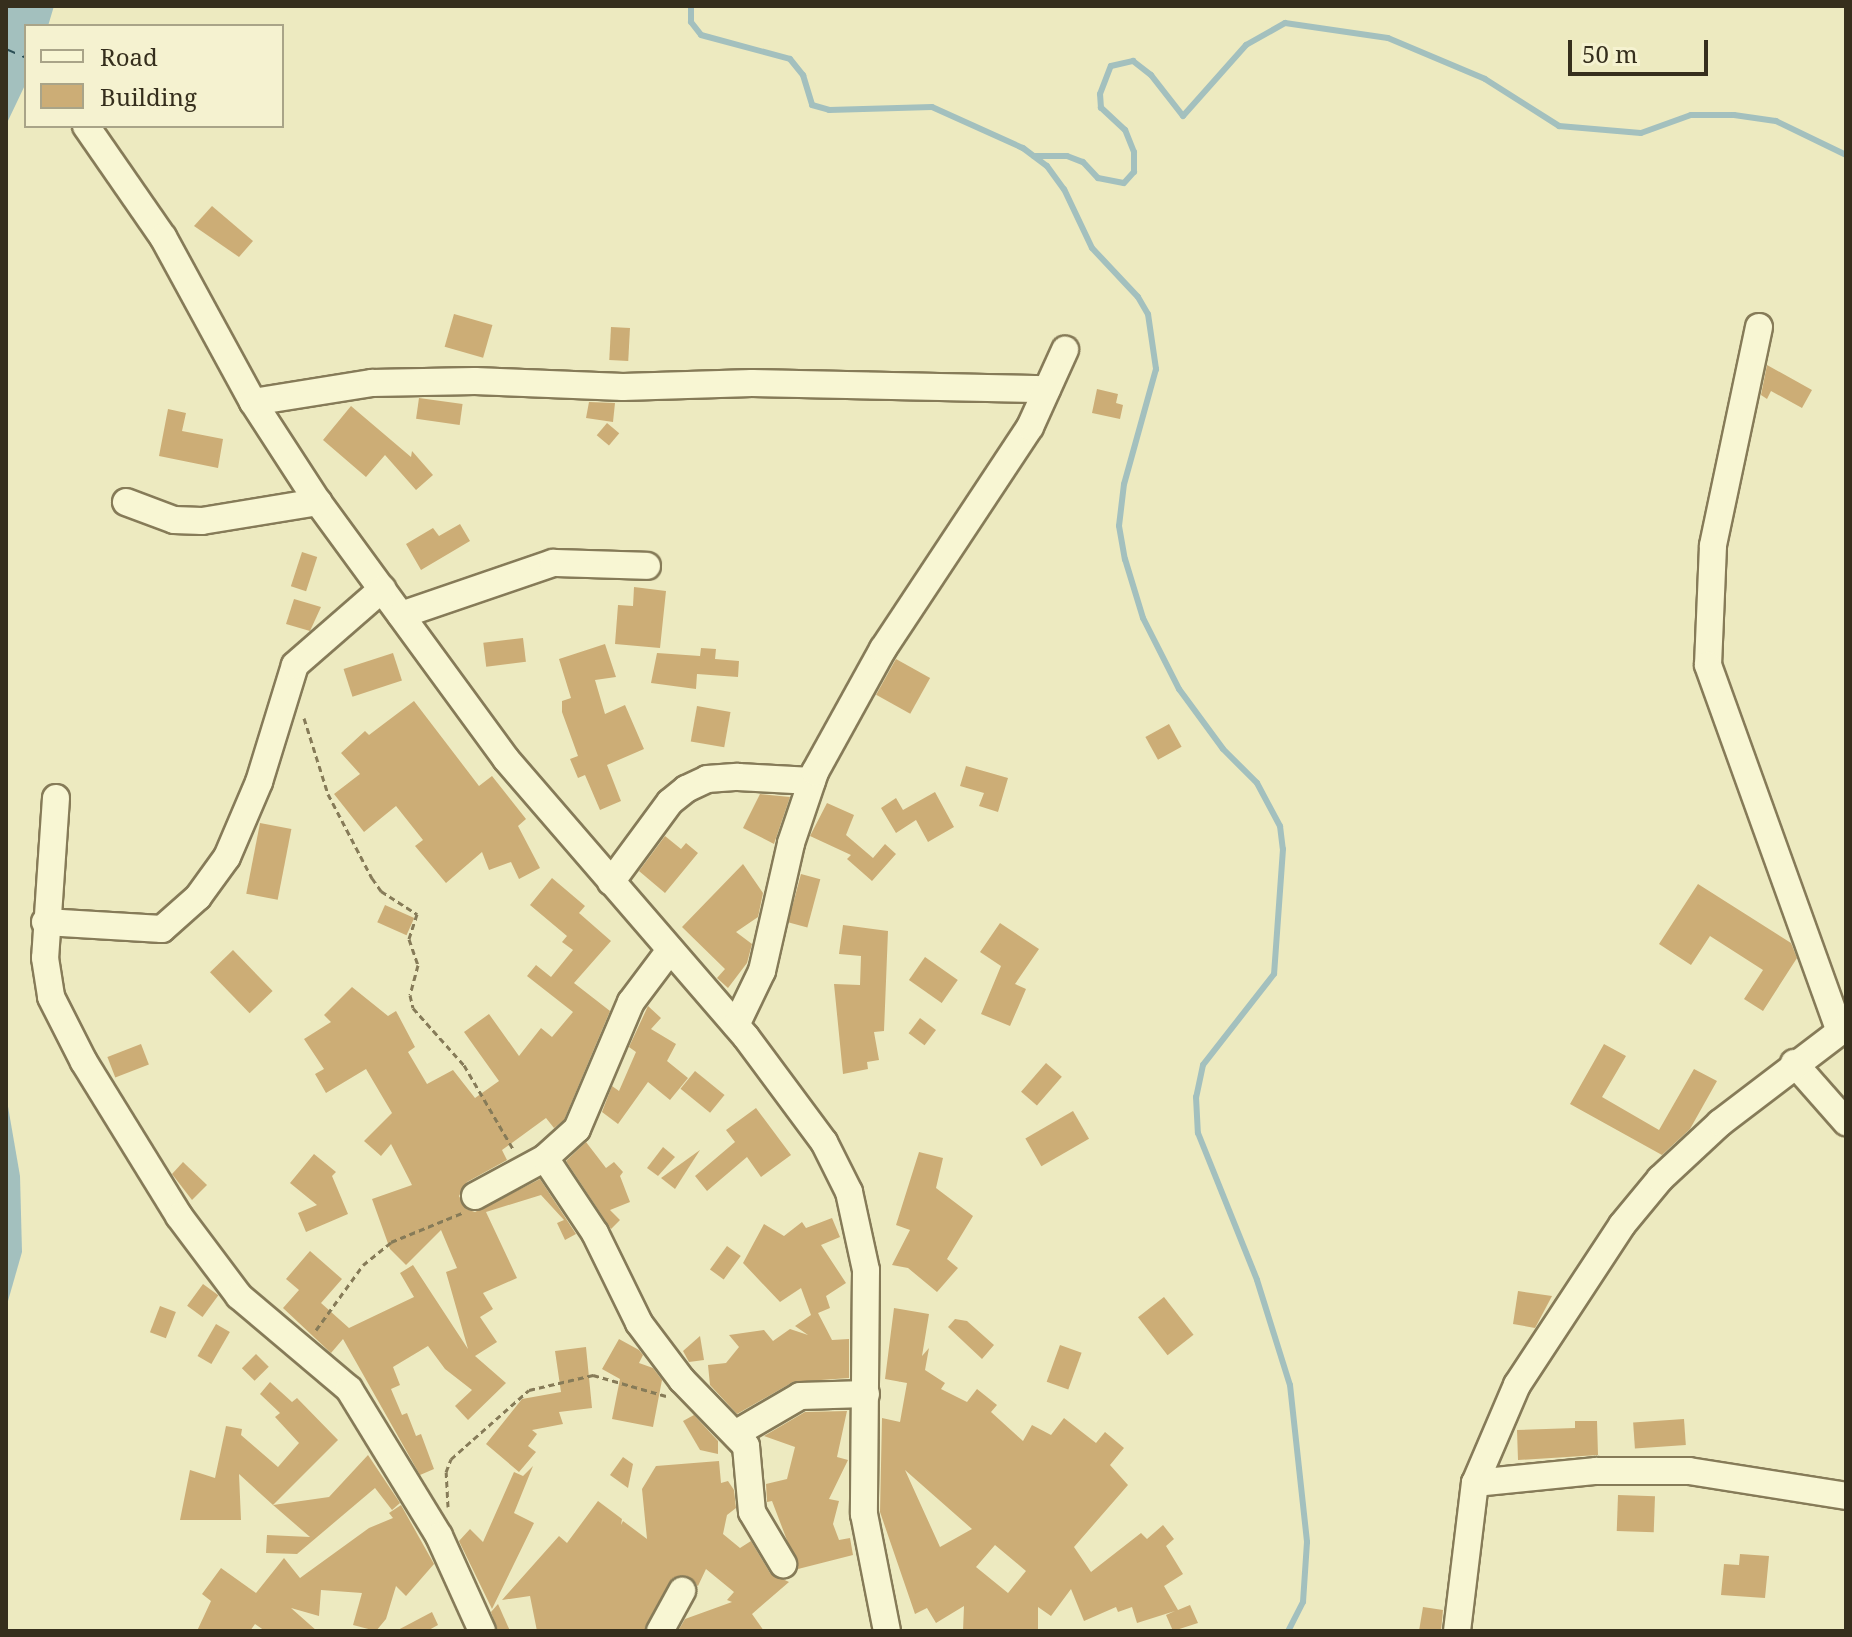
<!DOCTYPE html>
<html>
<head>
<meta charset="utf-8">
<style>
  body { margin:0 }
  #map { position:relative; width:1852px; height:1637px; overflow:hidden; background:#edeac0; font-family:"Noto Serif",serif }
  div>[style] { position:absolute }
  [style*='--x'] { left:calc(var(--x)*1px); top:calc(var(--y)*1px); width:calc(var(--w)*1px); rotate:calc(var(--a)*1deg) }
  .water>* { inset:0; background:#a3c0be }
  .stream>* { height:6px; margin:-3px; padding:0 3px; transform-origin:3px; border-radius:3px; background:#a3c0be }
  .ferry>* { height:2px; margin-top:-1px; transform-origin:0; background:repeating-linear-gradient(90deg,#2c4f56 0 10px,transparent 0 18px) }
  .building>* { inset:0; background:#ccad76; transform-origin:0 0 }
  .path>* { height:3px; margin-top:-1.5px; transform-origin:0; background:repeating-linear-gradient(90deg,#867b58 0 6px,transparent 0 10px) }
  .roads { filter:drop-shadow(2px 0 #867b58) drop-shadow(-2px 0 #867b58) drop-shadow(0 2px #867b58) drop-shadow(0 -2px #867b58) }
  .minor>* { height:26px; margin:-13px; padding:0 13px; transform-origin:13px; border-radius:13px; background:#f8f6d3 }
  span { translate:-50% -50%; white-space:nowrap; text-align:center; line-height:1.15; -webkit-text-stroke:6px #f5f2d0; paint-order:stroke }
  .frame { position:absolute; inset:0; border:8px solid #362f1d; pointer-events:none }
  .legend { position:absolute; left:24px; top:24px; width:260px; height:104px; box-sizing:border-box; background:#f5f2d0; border:2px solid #a9a488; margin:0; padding:10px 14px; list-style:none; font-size:24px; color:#362f1d }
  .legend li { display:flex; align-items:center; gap:16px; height:40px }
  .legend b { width:40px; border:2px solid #a9a488 }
  .scale { position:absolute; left:1568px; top:40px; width:140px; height:36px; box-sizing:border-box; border:4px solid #362f1d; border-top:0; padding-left:10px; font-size:24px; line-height:28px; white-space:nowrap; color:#362f1d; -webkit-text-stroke:6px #f5f2d0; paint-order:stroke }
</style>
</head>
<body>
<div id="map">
  <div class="water">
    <div style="clip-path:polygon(6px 6px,54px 6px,48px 26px,26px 26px,26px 83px,6px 125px)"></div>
    <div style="clip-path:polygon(6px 1095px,20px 1176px,22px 1252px,6px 1308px)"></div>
  </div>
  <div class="stream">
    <div style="--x:691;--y:6;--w:16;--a:90"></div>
    <div style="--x:691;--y:22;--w:16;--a:52"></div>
    <div style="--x:701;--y:35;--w:92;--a:15.1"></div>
    <div style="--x:790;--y:59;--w:21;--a:51"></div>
    <div style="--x:803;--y:75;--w:31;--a:73"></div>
    <div style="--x:812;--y:105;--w:18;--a:16"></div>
    <div style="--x:829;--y:110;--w:103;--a:-1.7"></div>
    <div style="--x:932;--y:107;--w:100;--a:24.3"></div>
    <div style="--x:1023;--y:148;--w:30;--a:37"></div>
    <div style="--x:1047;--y:166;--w:29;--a:54"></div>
    <div style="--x:1064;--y:189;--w:65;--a:64.6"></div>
    <div style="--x:1092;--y:248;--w:67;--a:46.8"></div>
    <div style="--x:1138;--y:297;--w:20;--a:60"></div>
    <div style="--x:1148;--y:314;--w:56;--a:81.7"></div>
    <div style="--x:1156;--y:369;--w:119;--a:105.5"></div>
    <div style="--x:1124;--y:484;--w:42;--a:96.8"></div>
    <div style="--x:1119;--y:526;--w:34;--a:80"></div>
    <div style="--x:1125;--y:559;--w:62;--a:73"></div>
    <div style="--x:1143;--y:618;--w:80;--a:63.1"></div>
    <div style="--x:1179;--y:689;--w:74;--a:53.7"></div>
    <div style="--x:1223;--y:749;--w:48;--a:45"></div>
    <div style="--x:1257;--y:783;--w:49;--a:61.9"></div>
    <div style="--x:1280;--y:826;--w:23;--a:83"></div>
    <div style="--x:1283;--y:849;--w:125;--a:94.1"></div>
    <div style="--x:1274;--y:974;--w:115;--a:128"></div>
    <div style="--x:1203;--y:1065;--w:33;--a:102"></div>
    <div style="--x:1196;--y:1097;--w:36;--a:87"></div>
    <div style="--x:1198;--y:1133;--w:158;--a:68.1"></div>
    <div style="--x:1257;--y:1280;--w:110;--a:72.6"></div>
    <div style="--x:1290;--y:1385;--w:158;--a:83.8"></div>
    <div style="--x:1307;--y:1542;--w:60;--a:93.8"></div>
    <div style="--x:1303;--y:1602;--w:33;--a:117"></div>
    <div style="--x:1034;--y:156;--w:33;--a:0"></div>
    <div style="--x:1067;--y:156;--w:17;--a:21"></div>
    <div style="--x:1083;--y:162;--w:22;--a:47"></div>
    <div style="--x:1098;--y:178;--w:26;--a:11"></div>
    <div style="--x:1124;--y:183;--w:15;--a:-48"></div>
    <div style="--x:1134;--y:172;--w:20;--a:-90"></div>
    <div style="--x:1134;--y:152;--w:24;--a:-112"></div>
    <div style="--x:1125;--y:130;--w:33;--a:-137"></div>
    <div style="--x:1101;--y:108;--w:14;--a:-94"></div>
    <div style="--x:1100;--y:94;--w:30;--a:-69"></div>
    <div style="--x:1111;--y:66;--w:23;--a:-13"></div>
    <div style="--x:1133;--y:61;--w:23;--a:38"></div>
    <div style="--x:1151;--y:75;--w:52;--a:52"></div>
    <div style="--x:1183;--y:116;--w:95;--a:-48.4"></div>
    <div style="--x:1246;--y:45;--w:45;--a:-29.4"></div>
    <div style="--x:1285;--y:23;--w:104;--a:8.3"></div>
    <div style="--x:1388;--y:38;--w:105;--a:22.9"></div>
    <div style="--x:1485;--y:79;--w:88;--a:32.4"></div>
    <div style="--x:1559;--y:126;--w:82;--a:4.9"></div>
    <div style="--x:1641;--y:133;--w:53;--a:-19.8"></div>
    <div style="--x:1691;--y:115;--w:43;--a:0"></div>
    <div style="--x:1734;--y:115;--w:42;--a:8.1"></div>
    <div style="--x:1776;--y:121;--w:78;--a:25.9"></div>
  </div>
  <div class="ferry">
    <div style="--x:6;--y:49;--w:22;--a:24"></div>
  </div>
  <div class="building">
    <div style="clip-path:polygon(212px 206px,253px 241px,239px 257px,194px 226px)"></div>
    <div style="left:454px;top:314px;width:40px;height:34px;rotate:16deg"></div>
    <div style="left:611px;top:327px;width:19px;height:33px;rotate:3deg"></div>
    <div style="clip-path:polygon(1767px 365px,1812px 390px,1802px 408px,1771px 391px,1767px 399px,1761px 395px)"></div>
    <div style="clip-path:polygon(1097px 389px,1118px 394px,1116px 403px,1123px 405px,1120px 419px,1092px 413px)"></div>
    <div style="left:419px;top:398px;width:44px;height:21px;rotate:8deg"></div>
    <div style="clip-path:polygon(589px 402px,615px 403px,613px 422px,586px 418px)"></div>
    <div style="clip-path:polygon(351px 406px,411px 457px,412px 451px,433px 475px,416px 490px,385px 455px,366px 477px,323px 440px)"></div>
    <div style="clip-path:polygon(168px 409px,186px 413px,182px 431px,223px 439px,218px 468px,159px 456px)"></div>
    <div style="left:607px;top:423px;width:16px;height:16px;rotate:40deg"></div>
    <div style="clip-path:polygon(460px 524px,470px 541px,421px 570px,406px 544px,433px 528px,439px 536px)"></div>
    <div style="left:302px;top:552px;width:16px;height:36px;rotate:18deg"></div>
    <div style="clip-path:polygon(634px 587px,666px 591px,660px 648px,615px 644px,618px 605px,633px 606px)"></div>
    <div style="clip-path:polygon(294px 599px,321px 607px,310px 631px,286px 624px)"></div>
    <div style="left:523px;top:638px;width:24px;height:40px;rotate:83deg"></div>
    <div style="clip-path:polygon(605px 644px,616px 677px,595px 680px,605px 714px,625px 705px,644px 749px,607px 765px,621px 801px,600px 810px,585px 775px,578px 778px,570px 759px,578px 756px,562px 712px,562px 701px,571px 698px,559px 659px)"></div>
    <div style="clip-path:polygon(701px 648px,716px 649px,715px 659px,739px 661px,738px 677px,697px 674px,696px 689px,651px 683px,657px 653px,700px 656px)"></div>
    <div style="left:393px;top:653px;width:29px;height:52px;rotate:72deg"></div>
    <div style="left:896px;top:659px;width:39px;height:41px;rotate:29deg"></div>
    <div style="clip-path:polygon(414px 701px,479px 786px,492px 776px,526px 819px,518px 826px,540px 868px,519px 879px,511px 862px,489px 870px,482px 852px,446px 883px,415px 846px,423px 840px,396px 806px,364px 832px,334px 794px,360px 774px,341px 753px,365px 731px,369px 735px)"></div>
    <div style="left:697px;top:706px;width:34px;height:36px;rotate:10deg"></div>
    <div style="left:1169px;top:724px;width:26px;height:27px;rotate:61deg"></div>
    <div style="clip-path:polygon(966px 766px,1008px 778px,998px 812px,979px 806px,984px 793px,960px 786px)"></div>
    <div style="clip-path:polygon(935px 792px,954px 827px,928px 842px,916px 820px,896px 833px,881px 808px,896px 798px,903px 810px)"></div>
    <div style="clip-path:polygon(760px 794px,790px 797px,774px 844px,743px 828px)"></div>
    <div style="clip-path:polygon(827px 803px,854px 815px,846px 835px,873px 858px,885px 844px,896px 854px,872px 881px,847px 859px,851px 855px,810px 836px)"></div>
    <div style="left:260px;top:823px;width:32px;height:72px;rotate:11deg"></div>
    <div style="clip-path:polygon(665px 836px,681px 849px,686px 843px,698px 853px,665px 893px,639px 871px)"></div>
    <div style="clip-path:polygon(743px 864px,763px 893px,758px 917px,736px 932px,752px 944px,747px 963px,728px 988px,717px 978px,725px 969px,682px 927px)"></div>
    <div style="left:801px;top:874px;width:20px;height:50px;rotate:15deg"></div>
    <div style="clip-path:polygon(552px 878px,585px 906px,579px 913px,611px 941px,574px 983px,610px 1011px,564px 1120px,554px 1128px,546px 1118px,502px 1150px,507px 1160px,467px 1182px,459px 1196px,466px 1209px,475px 1212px,540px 1179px,576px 1234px,565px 1240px,557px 1223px,564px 1220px,541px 1195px,486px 1212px,517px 1278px,483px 1293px,493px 1309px,480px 1317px,497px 1342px,475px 1356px,506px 1383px,468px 1420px,455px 1406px,472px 1390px,445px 1369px,428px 1346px,393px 1367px,400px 1385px,391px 1389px,402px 1415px,407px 1413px,416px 1436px,421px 1434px,434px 1469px,420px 1475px,343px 1339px,331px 1353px,283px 1308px,299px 1290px,286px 1279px,310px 1251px,342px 1279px,321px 1303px,349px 1328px,414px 1297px,400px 1273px,413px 1265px,468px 1349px,446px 1272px,457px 1268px,441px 1230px,406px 1265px,390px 1249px,372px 1199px,412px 1185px,391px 1144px,381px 1156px,364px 1141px,392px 1113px,366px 1069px,326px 1093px,315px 1074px,324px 1069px,304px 1039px,331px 1022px,324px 1015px,352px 987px,388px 1016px,396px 1011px,415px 1047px,408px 1052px,427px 1084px,453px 1070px,475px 1098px,499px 1081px,464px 1032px,489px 1014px,519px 1056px,541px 1028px,552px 1037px,573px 1012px,527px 976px,536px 965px,551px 977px,573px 950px,562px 942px,567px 936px,530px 905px)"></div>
    <div style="clip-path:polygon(1698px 884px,1791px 943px,1797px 958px,1763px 1011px,1744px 999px,1763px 970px,1710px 936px,1691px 965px,1659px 944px)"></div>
    <div style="left:385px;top:905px;width:32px;height:19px;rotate:24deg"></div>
    <div style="clip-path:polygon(1000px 923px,1039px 949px,1015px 984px,1026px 989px,1010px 1026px,981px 1014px,1001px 966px,980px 952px)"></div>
    <div style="clip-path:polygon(843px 925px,888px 931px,884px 1031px,874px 1032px,879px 1060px,867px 1062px,868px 1069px,843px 1074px,834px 984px,860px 985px,861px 956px,839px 954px)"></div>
    <div style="left:233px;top:950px;width:57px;height:32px;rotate:46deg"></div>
    <div style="left:925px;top:957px;width:40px;height:28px;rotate:35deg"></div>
    <div style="clip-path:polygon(648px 1006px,661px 1018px,651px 1029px,676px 1044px,667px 1061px,688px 1078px,670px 1100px,648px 1082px,618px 1124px,602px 1112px,612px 1086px,619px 1091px,636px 1052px,629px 1047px)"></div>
    <div style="left:920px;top:1018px;width:20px;height:19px;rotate:37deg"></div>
    <div style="left:141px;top:1044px;width:22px;height:36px;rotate:69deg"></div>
    <div style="clip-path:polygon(1604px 1044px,1626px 1056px,1602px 1097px,1659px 1130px,1694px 1069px,1717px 1081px,1690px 1129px,1662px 1155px,1570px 1104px)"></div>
    <div style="left:1046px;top:1063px;width:21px;height:38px;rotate:41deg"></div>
    <div style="left:695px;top:1071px;width:38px;height:23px;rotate:39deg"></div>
    <div style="clip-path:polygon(756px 1108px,791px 1155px,761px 1177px,747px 1157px,707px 1191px,695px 1176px,735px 1142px,726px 1130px)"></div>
    <div style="left:1073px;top:1111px;width:32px;height:55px;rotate:60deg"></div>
    <div style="clip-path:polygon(586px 1142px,606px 1168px,614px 1162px,623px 1172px,620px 1176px,630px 1202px,610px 1210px,620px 1220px,611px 1229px,566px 1161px)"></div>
    <div style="clip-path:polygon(663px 1147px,675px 1157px,658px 1176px,647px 1168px)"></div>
    <div style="clip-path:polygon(700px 1150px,675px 1189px,661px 1178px)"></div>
    <div style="clip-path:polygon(919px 1152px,943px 1158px,936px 1188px,973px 1216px,947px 1259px,958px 1268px,937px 1292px,908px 1268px,892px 1265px,910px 1230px,896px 1225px)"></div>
    <div style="clip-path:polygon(314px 1154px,336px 1172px,332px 1176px,348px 1214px,306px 1232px,298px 1213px,317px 1205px,290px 1183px)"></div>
    <div style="clip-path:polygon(183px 1162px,207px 1185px,192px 1200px,172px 1174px)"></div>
    <div style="clip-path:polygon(832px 1218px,840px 1237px,821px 1245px,846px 1283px,826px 1296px,830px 1308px,818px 1313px,832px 1340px,849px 1339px,849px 1378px,793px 1382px,737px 1414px,710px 1385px,708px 1365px,726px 1363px,739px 1347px,729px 1335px,764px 1330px,773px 1341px,790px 1329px,808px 1335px,795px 1326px,811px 1315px,801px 1288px,780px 1302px,743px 1263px,764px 1224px,784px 1236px,802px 1222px,806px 1228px)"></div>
    <div style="left:727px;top:1246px;width:17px;height:29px;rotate:36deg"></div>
    <div style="left:203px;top:1284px;width:19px;height:27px;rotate:36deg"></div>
    <div style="clip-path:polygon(1518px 1291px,1552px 1296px,1535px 1328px,1513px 1324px)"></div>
    <div style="left:1164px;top:1297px;width:48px;height:33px;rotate:52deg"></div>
    <div style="left:160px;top:1306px;width:17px;height:28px;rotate:21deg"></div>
    <div style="clip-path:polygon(evenodd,894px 1308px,929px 1314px,922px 1356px,929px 1348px,925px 1370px,945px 1383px,941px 1389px,967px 1402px,977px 1389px,997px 1405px,991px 1412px,1023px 1441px,1032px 1425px,1051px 1435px,1064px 1418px,1096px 1443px,1105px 1432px,1124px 1448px,1110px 1465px,1128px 1485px,1074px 1547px,1091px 1572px,1141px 1533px,1147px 1539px,1163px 1525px,1174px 1539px,1166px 1546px,1183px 1574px,1164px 1586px,1178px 1610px,1190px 1605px,1198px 1623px,1173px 1631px,1166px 1615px,1175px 1611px,1137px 1623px,1132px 1607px,1118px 1612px,1116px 1607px,1084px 1621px,1071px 1589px,1051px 1616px,1038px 1607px,1038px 1631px,963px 1631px,964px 1606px,936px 1623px,927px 1608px,915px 1614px,880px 1512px,882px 1418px,900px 1422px,907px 1383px,885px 1379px,894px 1308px,905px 1470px,972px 1529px,940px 1547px,905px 1470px,894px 1308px,995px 1545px,1026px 1571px,1008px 1593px,976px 1567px,995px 1545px)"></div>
    <div style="clip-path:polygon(955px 1319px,967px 1321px,994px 1345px,982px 1359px,948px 1327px)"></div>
    <div style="left:216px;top:1324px;width:16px;height:37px;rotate:30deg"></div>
    <div style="clip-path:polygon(700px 1336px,704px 1360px,689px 1362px,683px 1351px)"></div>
    <div style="clip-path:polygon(619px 1339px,639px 1350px,643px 1355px,639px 1363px,653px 1368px,662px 1380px,653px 1427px,612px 1419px,620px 1379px,602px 1369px)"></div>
    <div style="left:1060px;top:1345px;width:23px;height:39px;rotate:20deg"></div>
    <div style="clip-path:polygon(586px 1347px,592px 1408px,559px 1412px,563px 1424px,532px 1430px,537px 1434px,528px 1446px,536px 1452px,519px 1472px,486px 1444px,522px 1399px,561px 1392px,555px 1351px)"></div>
    <div style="left:256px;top:1354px;width:18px;height:20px;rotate:45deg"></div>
    <div style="clip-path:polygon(270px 1382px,292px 1402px,297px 1398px,338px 1440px,273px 1505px,239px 1474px,241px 1520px,180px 1520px,190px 1470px,215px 1478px,226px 1426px,242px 1429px,241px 1435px,278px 1467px,299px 1443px,275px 1417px,280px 1413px,260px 1394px)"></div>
    <div style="clip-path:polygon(847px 1411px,837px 1457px,848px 1460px,829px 1499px,839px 1501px,833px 1524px,839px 1540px,850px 1538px,853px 1555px,798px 1569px,772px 1501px,767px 1502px,766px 1484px,787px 1479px,795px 1447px,764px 1436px,805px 1412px)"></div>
    <div style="clip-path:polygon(694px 1415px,718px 1441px,718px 1454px,700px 1450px,683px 1421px)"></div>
    <div style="left:1684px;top:1419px;width:26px;height:51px;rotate:86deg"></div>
    <div style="clip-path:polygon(1575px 1421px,1597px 1421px,1598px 1455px,1518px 1460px,1517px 1430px,1575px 1428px)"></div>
    <div style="clip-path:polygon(368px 1455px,400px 1503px,392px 1510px,375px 1488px,297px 1554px,266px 1553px,267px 1535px,310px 1537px,273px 1505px,329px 1497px)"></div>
    <div style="clip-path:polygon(623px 1457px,633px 1464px,628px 1488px,610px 1475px)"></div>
    <div style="clip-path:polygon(719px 1461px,721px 1483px,728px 1481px,734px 1490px,736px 1508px,727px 1515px,723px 1534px,740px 1548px,751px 1541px,770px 1573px,789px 1582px,752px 1614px,764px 1631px,678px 1631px,685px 1619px,732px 1602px,727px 1600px,734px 1592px,706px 1569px,698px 1586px,689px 1577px,673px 1578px,644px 1631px,537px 1631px,530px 1596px,502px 1600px,559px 1536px,567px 1543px,598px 1501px,622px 1519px,621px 1525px,623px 1521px,647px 1539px,642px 1489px,656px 1466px)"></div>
    <div style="clip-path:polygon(533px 1466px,514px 1513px,534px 1523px,492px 1609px,459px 1541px,470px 1529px,483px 1542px,514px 1472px,523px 1476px)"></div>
    <div style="left:1618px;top:1495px;width:37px;height:36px;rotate:2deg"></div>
    <div style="clip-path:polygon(401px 1505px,434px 1564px,406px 1596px,396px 1586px,386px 1619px,376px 1631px,353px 1625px,362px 1593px,321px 1590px,319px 1616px,291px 1608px,317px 1631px,265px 1631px,255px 1624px,250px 1631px,197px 1631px,211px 1601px,202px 1594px,221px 1568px,256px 1593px,284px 1558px,300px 1578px,369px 1528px,393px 1518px,389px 1513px)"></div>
    <div style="clip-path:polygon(1740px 1554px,1769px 1556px,1765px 1598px,1721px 1595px,1724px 1564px,1739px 1565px)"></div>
    <div style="clip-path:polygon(498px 1604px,510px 1631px,498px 1631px,491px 1612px)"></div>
    <div style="clip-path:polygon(1423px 1607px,1443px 1610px,1441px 1631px,1419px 1631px)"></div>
    <div style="clip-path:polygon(432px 1612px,438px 1625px,427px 1631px,396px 1631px)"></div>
  </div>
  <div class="path">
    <div style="--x:304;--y:718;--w:80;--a:72.5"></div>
    <div style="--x:328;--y:794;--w:95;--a:62.4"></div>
    <div style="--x:372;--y:878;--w:16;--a:55"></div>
    <div style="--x:381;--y:891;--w:43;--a:32.6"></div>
    <div style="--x:417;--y:914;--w:26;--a:108"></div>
    <div style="--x:409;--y:939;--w:28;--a:71"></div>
    <div style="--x:418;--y:965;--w:31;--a:105"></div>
    <div style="--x:410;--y:995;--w:13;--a:77"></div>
    <div style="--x:413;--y:1008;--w:76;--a:48.2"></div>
    <div style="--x:464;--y:1065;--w:97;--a:59.7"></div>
    <div style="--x:316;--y:1330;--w:80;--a:-54.1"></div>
    <div style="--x:363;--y:1265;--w:36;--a:-39"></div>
    <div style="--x:391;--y:1242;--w:79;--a:-22.3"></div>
    <div style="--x:448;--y:1507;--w:35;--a:-93"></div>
    <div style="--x:446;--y:1472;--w:14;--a:-69"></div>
    <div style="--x:451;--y:1459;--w:104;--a:-41.5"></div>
    <div style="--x:529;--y:1390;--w:66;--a:-13.2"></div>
    <div style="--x:593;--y:1375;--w:76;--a:16"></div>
  </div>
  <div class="roads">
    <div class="minor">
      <div style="--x:86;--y:126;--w:135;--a:55.3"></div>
      <div style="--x:163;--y:237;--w:188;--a:61.4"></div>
      <div style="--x:253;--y:402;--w:119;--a:57"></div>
      <div style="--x:318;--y:502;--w:318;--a:53.8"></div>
      <div style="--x:506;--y:759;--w:367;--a:49.2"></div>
      <div style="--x:746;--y:1037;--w:131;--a:53.4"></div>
      <div style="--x:824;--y:1142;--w:56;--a:63.4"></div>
      <div style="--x:849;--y:1192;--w:80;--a:77.7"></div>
      <div style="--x:866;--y:1270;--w:244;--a:90.5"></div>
      <div style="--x:864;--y:1514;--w:119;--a:78.9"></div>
      <div style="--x:1759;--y:327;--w:224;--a:101.9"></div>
      <div style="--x:1713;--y:546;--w:119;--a:92.4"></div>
      <div style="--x:1708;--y:665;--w:389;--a:70.2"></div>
      <div style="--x:253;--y:402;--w:121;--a:-9.1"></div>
      <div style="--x:372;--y:383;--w:103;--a:-1.1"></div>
      <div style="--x:475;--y:381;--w:148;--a:2.3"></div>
      <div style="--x:623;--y:387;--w:129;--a:-1.8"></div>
      <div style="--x:752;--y:383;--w:295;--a:1.2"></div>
      <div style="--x:126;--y:502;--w:51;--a:20.6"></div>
      <div style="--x:174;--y:520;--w:28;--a:2"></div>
      <div style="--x:202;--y:521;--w:118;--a:-9.3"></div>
      <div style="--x:401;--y:615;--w:161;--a:-18.9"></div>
      <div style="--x:553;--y:563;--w:94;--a:1.8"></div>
      <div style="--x:56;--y:798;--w:160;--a:93.9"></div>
      <div style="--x:45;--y:958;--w:39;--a:81"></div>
      <div style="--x:51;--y:997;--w:73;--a:63.1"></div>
      <div style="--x:84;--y:1062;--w:181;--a:58.3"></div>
      <div style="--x:179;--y:1216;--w:100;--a:53.1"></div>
      <div style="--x:239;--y:1296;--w:144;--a:40.2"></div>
      <div style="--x:349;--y:1389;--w:172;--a:58.5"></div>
      <div style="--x:439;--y:1536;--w:104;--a:65.6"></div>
      <div style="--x:611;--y:882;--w:99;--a:-53.6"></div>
      <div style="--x:670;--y:802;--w:21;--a:-39"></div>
      <div style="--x:686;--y:789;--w:23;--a:-25"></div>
      <div style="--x:707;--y:779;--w:31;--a:-4"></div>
      <div style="--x:738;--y:777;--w:74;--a:3.1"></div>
      <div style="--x:45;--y:922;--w:117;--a:3.4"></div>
      <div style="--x:162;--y:929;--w:48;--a:-41.6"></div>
      <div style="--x:198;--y:897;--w:49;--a:-54.1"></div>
      <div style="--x:227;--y:857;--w:82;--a:-66.9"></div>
      <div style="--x:259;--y:782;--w:122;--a:-72.9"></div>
      <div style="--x:295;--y:665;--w:116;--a:-41.1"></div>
      <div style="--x:736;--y:1025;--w:60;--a:-64.3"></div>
      <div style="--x:762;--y:971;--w:131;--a:-77.2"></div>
      <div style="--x:791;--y:843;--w:75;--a:-71.3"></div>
      <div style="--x:815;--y:772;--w:141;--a:-61.1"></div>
      <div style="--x:883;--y:649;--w:266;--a:-56.5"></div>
      <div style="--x:1030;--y:427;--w:85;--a:-65.6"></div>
      <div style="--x:1794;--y:1063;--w:79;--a:48.6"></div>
      <div style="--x:545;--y:1158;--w:90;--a:56.3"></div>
      <div style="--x:595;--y:1233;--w:100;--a:63.9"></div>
      <div style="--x:639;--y:1323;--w:71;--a:53"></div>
      <div style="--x:682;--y:1380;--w:92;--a:45.9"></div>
      <div style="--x:746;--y:1446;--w:66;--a:84.8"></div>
      <div style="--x:752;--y:1512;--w:61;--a:59.2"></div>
      <div style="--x:475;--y:1196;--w:80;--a:-28.5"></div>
      <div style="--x:545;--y:1158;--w:43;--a:-42.2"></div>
      <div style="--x:577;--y:1129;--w:138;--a:-67"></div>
      <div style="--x:631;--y:1002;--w:65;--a:-53.1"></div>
      <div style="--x:735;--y:1434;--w:75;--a:-30.3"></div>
      <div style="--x:800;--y:1396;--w:66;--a:-1.7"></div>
      <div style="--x:1475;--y:1483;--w:122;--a:-5.7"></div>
      <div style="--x:1596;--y:1471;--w:93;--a:0"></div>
      <div style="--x:1689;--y:1471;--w:159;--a:9"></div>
      <div style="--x:660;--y:1631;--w:46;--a:-61.2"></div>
      <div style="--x:1457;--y:1631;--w:149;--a:-83.1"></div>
      <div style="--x:1475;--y:1483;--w:107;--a:-66.8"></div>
      <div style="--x:1517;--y:1385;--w:191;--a:-56.7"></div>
      <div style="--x:1622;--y:1225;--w:60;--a:-50.4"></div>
      <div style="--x:1660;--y:1179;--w:82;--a:-43"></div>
      <div style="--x:1720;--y:1123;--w:158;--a:-37.3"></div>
    </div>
  </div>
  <div class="frame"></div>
  <ul class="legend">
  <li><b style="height:10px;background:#f8f6d3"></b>Road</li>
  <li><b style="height:22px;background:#ccad76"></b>Building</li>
  </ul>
  <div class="scale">50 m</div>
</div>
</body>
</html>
